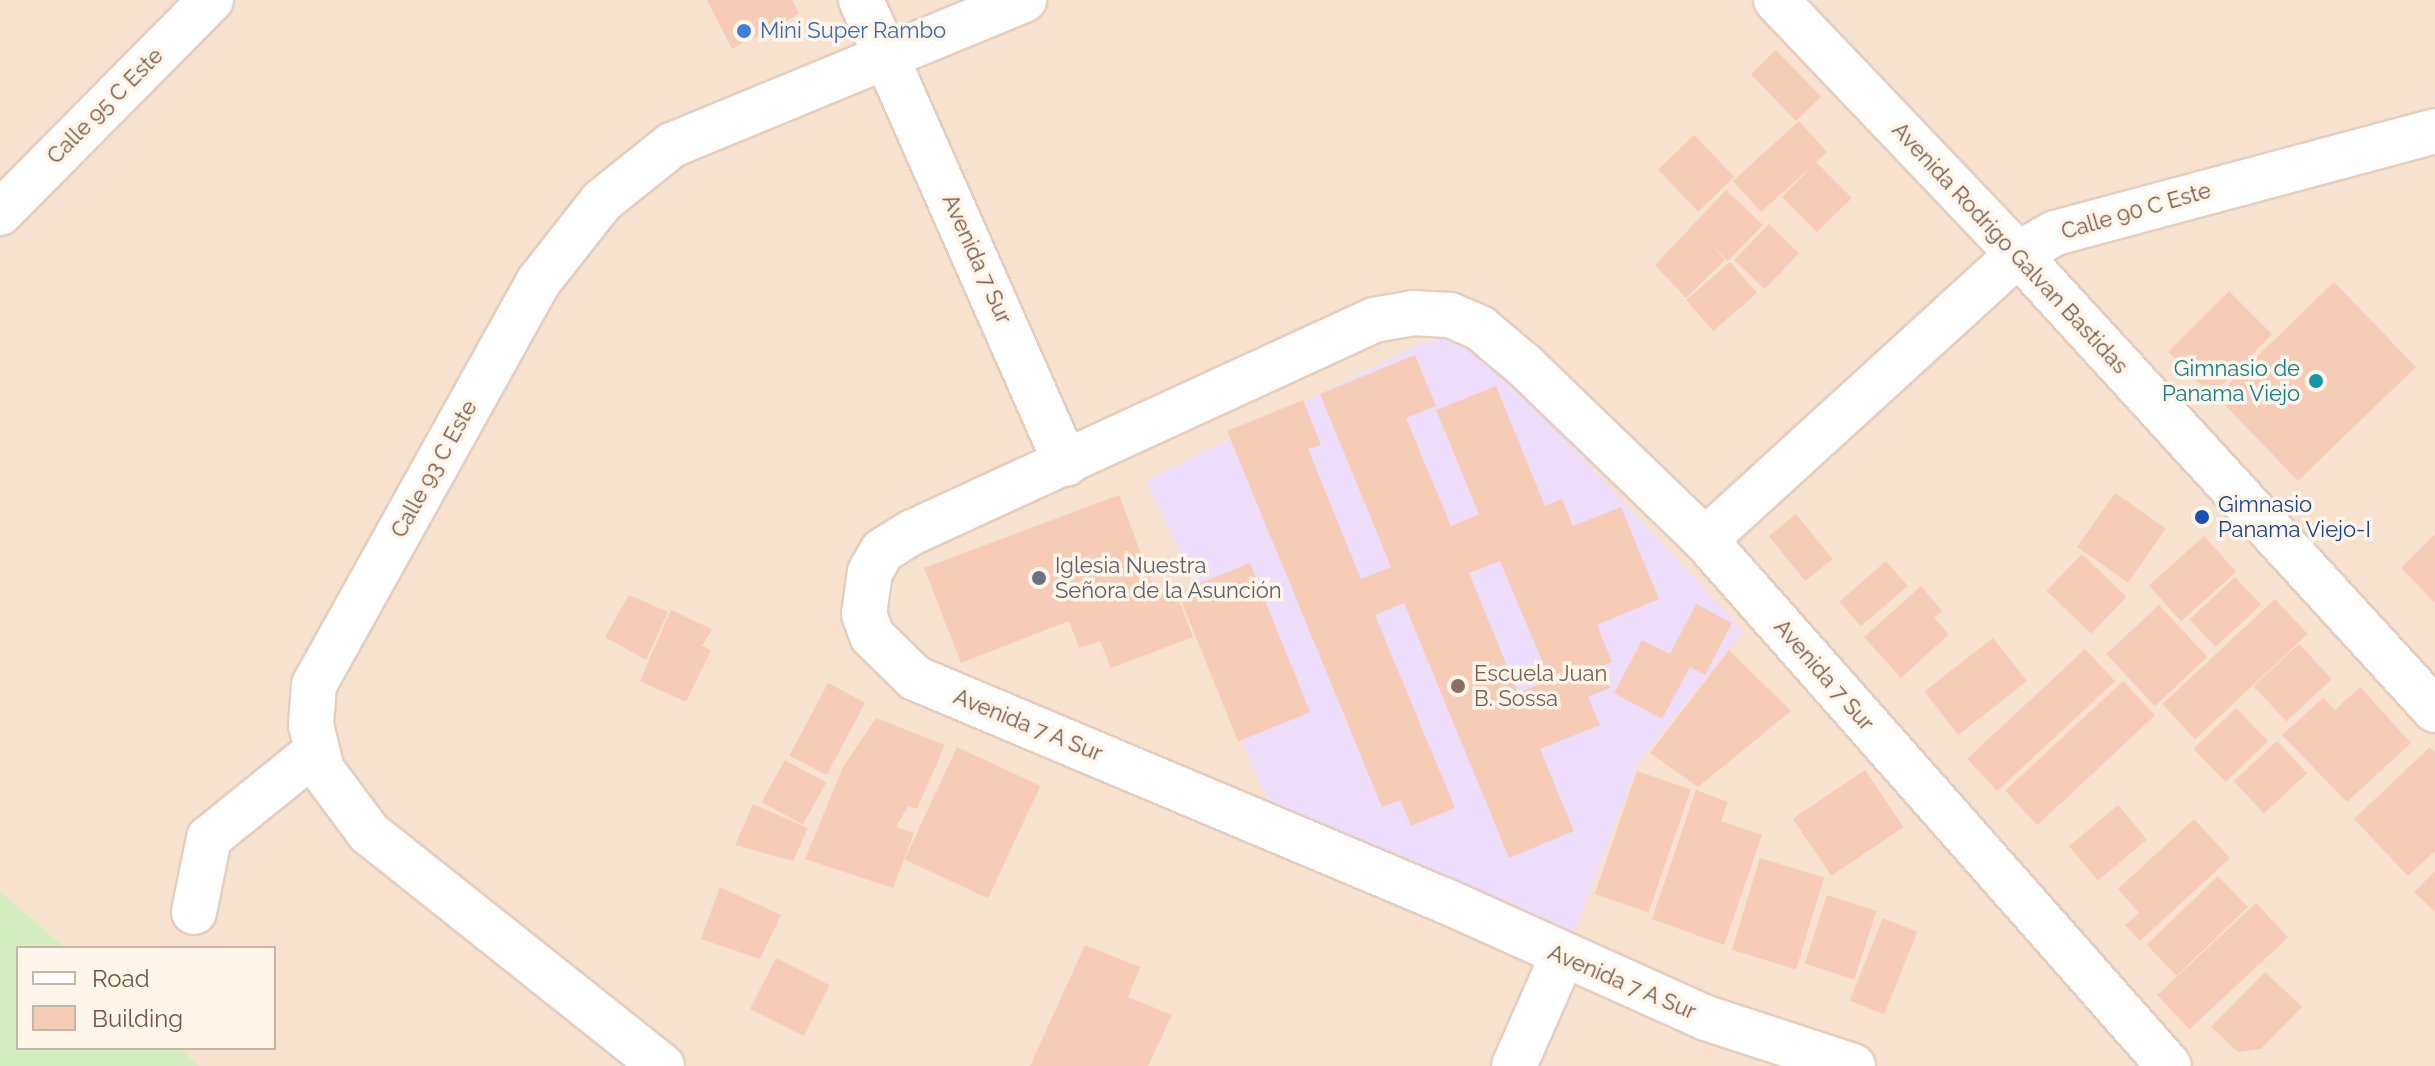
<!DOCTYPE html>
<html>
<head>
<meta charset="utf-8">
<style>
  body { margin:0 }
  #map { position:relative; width:2435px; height:1066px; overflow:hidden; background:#fef1e0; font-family:Raleway,sans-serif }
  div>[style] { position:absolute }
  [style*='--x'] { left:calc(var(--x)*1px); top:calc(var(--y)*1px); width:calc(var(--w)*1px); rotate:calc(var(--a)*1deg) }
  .residential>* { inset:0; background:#f6e2ce }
  .education>* { inset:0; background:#eeddfa }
  .green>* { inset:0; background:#d3edbe }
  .building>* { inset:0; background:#f6ccb6; transform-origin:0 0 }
  .roads { filter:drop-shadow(2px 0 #e5cebe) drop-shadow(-2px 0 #e5cebe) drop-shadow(0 2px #e5cebe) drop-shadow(0 -2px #e5cebe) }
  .minor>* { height:44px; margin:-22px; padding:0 22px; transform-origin:22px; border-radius:22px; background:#fff }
  .dots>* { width:22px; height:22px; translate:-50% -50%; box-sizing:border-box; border:4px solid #fff5e8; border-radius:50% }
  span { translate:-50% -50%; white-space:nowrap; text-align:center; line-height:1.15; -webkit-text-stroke:7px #fff5e8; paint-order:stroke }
  .shop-label { font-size:22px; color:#366cbe }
  .left { translate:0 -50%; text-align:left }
  .street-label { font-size:22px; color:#775545 }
  .culture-label { font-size:22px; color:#0d838f }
  .right { translate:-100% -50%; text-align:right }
  .transit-label { font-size:22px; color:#164399 }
  .worship-label { font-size:22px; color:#5b616d }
  .education-label { font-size:22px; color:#785e54 }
  .legend { position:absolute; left:16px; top:946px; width:260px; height:104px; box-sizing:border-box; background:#fff5e8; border:2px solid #c9b5a7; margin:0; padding:10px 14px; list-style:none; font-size:24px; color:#775545 }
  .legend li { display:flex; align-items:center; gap:16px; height:40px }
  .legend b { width:40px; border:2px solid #c9b5a7 }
</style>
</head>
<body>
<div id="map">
  <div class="residential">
    <div style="clip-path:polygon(0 0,2435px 0,2435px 1066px,200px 1066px,179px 1048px,274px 1048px,274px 948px,65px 948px,0 891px)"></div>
  </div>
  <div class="education">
    <div style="clip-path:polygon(1447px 339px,1468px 346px,1519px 390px,1744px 631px,1639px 761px,1573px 935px,1271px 809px,1178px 592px,1195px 584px,1146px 481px,1423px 342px)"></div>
  </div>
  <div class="green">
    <div style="clip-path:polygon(0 891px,65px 948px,18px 948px,18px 1048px,179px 1048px,200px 1066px,0 1066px)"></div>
  </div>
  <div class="building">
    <div style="clip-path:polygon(707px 0,792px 0,799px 14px,732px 49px)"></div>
    <div style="left:1776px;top:50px;width:65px;height:35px;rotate:46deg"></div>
    <div style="clip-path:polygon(1799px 121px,1827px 152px,1816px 162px,1852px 198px,1817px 232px,1782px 197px,1813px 165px,1761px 212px,1733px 181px)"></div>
    <div style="left:1694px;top:135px;width:58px;height:50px;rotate:46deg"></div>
    <div style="clip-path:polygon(1726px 190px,1763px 225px,1728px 261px,1711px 245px,1725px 260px,1686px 298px,1655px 265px)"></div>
    <div style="left:1769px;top:224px;width:42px;height:50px;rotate:44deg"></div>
    <div style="left:1730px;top:262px;width:41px;height:58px;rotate:49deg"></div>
    <div style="left:2334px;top:282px;width:118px;height:164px;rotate:46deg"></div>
    <div style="left:2229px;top:291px;width:61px;height:86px;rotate:45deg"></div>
    <div style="clip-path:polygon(evenodd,1415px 355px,1436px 406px,1406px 418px,1451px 526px,1479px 514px,1436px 410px,1496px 386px,1545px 506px,1562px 499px,1573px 526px,1621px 507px,1659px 599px,1597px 625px,1612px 662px,1601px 667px,1610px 688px,1588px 697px,1600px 725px,1540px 749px,1574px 831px,1509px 858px,1404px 603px,1375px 615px,1455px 808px,1411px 826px,1400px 800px,1382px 807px,1227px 431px,1303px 400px,1321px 445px,1308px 449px,1361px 579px,1391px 567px,1320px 394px,1415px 355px,1500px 561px,1550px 680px,1518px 693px,1469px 573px,1500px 561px)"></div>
    <div style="left:2115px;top:493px;width:62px;height:66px;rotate:35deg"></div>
    <div style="clip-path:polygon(1119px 495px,1156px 594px,1174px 587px,1193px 637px,1111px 668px,1100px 641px,1079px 648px,1069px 621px,961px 663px,924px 568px)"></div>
    <div style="left:1796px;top:514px;width:58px;height:35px;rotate:51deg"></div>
    <div style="clip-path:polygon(2435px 534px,2435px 603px,2401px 568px)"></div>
    <div style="left:2204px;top:536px;width:48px;height:74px;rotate:48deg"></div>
    <div style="left:2082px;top:554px;width:62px;height:51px;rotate:44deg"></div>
    <div style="left:1886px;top:561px;width:33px;height:62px;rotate:49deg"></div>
    <div style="left:1250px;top:563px;width:161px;height:78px;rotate:68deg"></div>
    <div style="left:2235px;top:577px;width:38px;height:62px;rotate:47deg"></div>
    <div style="clip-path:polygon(1921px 586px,1942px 611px,1934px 618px,1949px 634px,1901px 678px,1864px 637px)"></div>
    <div style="clip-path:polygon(629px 595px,668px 612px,646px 660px,605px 637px)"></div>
    <div style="left:2275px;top:599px;width:48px;height:154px;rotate:47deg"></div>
    <div style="clip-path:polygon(1696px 604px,1732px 623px,1705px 675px,1690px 667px,1662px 719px,1614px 693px,1642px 640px,1670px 654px)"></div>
    <div style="left:2159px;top:605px;width:71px;height:72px;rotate:47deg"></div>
    <div style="clip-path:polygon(671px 610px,712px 629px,702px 646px,711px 650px,686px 702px,640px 681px)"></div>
    <div style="left:1993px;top:638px;width:55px;height:87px;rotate:52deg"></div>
    <div style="left:2299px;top:644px;width:48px;height:62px;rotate:47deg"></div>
    <div style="left:2085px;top:649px;width:44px;height:161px;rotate:47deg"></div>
    <div style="clip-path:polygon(1729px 650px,1791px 711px,1698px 787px,1650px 753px)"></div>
    <div style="left:2123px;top:681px;width:47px;height:161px;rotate:47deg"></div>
    <div style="left:828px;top:683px;width:42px;height:82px;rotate:28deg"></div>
    <div style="clip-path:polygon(2360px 687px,2411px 743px,2347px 802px,2282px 735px,2323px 698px,2335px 710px)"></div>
    <div style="left:2236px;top:708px;width:46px;height:59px;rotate:46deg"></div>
    <div style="clip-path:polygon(876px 718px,945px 745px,917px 809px,908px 806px,896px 827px,914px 833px,893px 888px,805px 859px,843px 767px)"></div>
    <div style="left:2277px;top:741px;width:44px;height:59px;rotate:47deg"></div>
    <div style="left:957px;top:747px;width:92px;height:124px;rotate:25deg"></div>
    <div style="clip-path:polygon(2430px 747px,2435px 753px,2435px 851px,2408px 876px,2354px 819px)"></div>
    <div style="left:785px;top:760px;width:47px;height:48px;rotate:29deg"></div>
    <div style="left:1865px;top:770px;width:69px;height:87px;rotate:56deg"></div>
    <div style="left:1637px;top:771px;width:57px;height:130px;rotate:19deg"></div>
    <div style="clip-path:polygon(1696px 790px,1728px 802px,1721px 821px,1762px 835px,1724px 945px,1652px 919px)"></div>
    <div style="clip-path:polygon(753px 804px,808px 828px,793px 861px,735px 845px)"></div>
    <div style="left:2118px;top:805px;width:45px;height:64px;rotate:50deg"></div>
    <div style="clip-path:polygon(2194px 819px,2230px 858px,2140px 941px,2125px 925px,2139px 913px,2118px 889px)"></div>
    <div style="left:1760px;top:858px;width:67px;height:96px;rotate:17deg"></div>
    <div style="clip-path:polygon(2435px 871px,2435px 912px,2414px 892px)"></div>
    <div style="left:2218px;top:876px;width:43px;height:99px;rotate:46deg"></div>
    <div style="clip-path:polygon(720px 887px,781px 915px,760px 959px,701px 939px)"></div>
    <div style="left:1827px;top:895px;width:52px;height:72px;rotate:18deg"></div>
    <div style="left:2256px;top:903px;width:47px;height:135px;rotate:47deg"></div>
    <div style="left:1883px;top:918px;width:37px;height:89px;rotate:22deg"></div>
    <div style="clip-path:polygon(1085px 945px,1140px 967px,1128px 997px,1172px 1015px,1148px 1066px,1030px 1066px)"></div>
    <div style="left:776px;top:958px;width:60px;height:57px;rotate:27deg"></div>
    <div style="clip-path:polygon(2265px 972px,2302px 1007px,2261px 1049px,2238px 1052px,2211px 1027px)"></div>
  </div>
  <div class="roads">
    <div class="minor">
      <div style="--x:861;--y:0;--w:507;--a:66.16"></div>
      <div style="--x:1776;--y:0;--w:351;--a:46.4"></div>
      <div style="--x:2018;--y:254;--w:618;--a:47.56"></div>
      <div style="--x:0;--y:213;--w:300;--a:-45.3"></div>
      <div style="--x:1705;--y:540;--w:424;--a:-42.4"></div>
      <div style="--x:2018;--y:254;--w:43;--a:-29.6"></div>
      <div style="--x:2055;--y:233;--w:393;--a:-15"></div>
      <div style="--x:194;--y:912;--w:76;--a:-78.5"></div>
      <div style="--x:209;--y:838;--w:139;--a:-38.9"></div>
      <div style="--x:662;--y:1066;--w:374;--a:-141.5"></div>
      <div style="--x:369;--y:833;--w:79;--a:-126.7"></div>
      <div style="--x:322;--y:770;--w:46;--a:-103.7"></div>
      <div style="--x:311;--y:725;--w:40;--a:-85.7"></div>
      <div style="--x:314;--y:685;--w:462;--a:-60.9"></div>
      <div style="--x:539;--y:281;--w:102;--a:-51.8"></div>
      <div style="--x:602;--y:201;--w:90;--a:-38.7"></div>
      <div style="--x:672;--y:145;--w:381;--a:-22.4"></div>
      <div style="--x:1514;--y:1066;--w:119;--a:-66.2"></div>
      <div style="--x:1853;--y:1066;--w:155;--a:-161.9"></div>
      <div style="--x:1706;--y:1018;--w:288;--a:-155.8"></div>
      <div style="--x:1443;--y:900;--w:573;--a:-157.2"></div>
      <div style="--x:915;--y:678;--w:60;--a:-135.7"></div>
      <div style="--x:872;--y:636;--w:23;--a:-110"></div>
      <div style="--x:864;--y:614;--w:42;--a:-81.9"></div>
      <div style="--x:870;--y:572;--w:24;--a:-60"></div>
      <div style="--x:882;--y:551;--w:36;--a:-32"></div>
      <div style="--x:913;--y:532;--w:507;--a:-24.7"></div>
      <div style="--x:1374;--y:320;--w:39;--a:-10"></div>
      <div style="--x:1412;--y:313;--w:38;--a:3"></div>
      <div style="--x:1450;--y:315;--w:33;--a:23"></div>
      <div style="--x:1480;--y:328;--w:57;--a:40.1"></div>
      <div style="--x:1524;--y:365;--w:252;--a:44"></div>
      <div style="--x:1705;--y:540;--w:701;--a:48.58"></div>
    </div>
  </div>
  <div class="dots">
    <div style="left:744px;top:31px;background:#3f7fe0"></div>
    <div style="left:2316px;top:381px;background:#0f9aa8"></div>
    <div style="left:2202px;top:517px;background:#1a4fb4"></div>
    <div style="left:1039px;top:578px;background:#6b7280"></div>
    <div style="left:1458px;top:686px;background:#8d6e63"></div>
  </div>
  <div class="shop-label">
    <span class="left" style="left:760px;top:31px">Mini Super Rambo</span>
  </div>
  <div class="street-label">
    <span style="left:105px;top:106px;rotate:-45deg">Calle 95 C Este</span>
    <span style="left:2136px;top:211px;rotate:-16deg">Calle 90 C Este</span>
    <span style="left:2010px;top:248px;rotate:47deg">Avenida Rodrigo Galvan Bastidas</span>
    <span style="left:977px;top:259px;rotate:66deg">Avenida 7 Sur</span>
    <span style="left:434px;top:469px;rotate:-61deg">Calle 93 C Este</span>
    <span style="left:1824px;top:675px;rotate:49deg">Avenida 7 Sur</span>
    <span style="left:1028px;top:725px;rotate:22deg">Avenida 7 A Sur</span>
    <span style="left:1622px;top:982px;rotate:23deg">Avenida 7 A Sur</span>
  </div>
  <div class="culture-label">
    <span class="right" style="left:2300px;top:381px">Gimnasio de<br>Panama Viejo</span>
  </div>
  <div class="transit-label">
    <span class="left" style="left:2218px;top:517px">Gimnasio<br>Panama Viejo-I</span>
  </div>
  <div class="worship-label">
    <span class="left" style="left:1055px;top:578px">Iglesia Nuestra<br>Señora de la Asunción</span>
  </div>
  <div class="education-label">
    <span class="left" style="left:1474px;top:686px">Escuela Juan<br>B. Sossa</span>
  </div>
  <ul class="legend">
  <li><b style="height:10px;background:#fff"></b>Road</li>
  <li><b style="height:22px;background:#f6ccb6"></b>Building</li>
  </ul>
</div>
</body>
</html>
